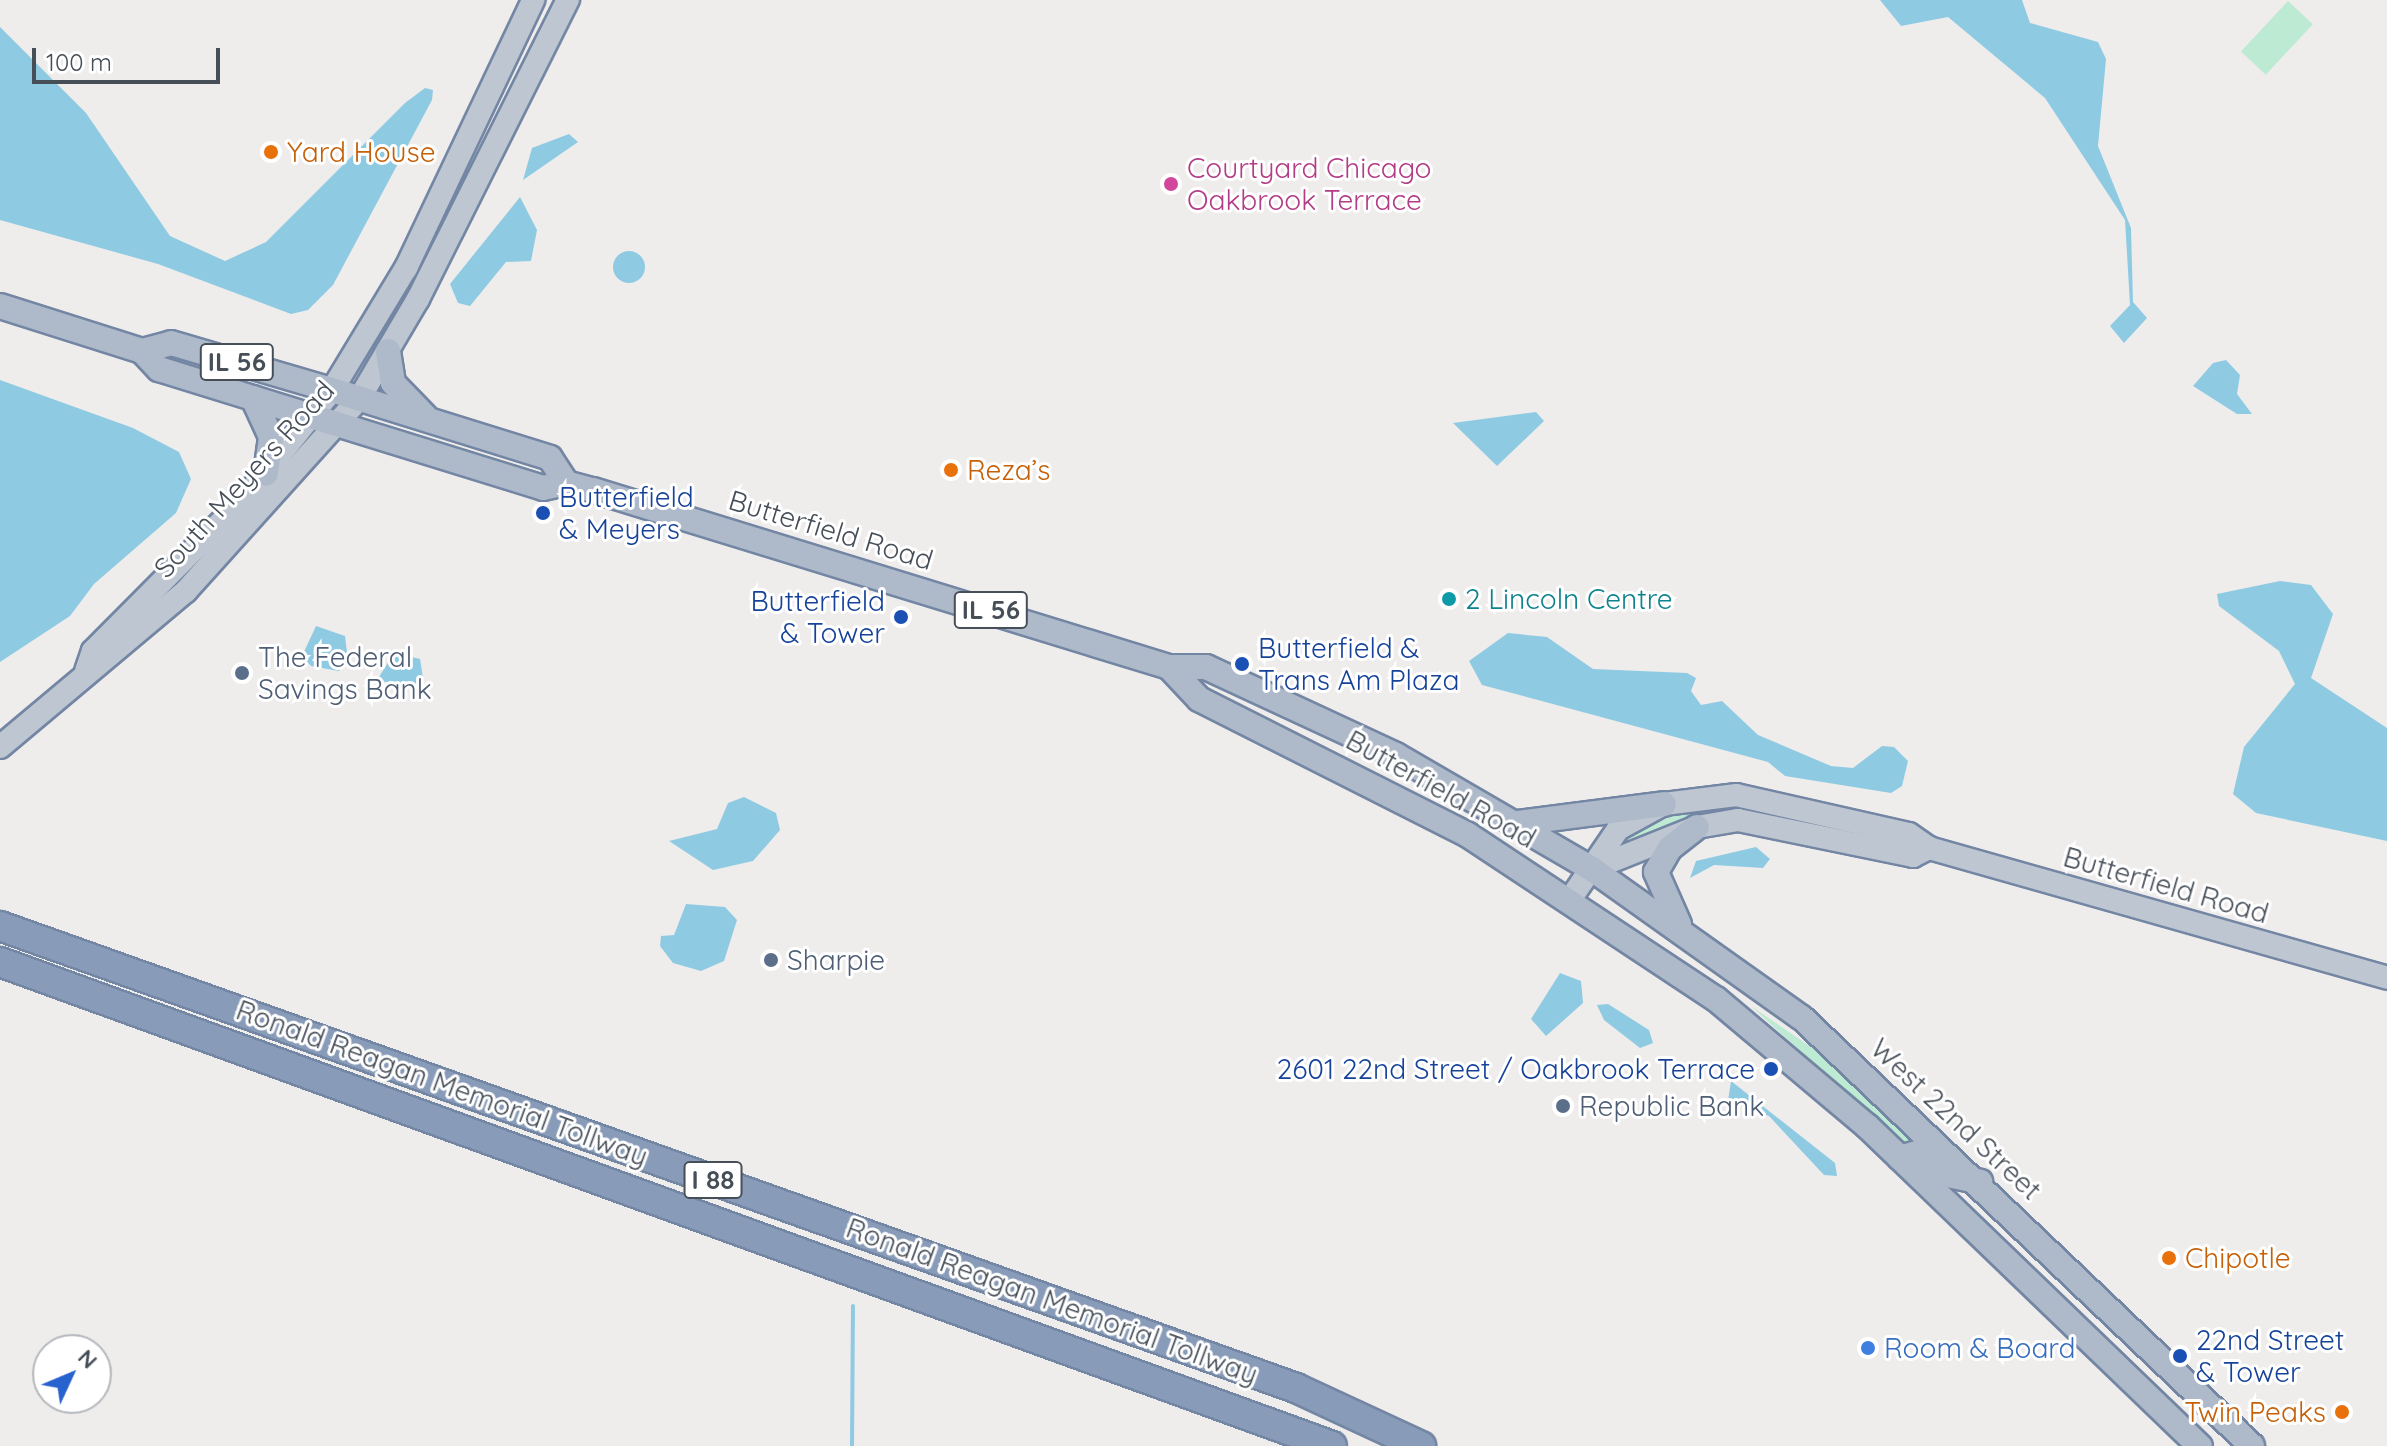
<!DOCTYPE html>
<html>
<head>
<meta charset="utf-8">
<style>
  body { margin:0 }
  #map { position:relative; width:2387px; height:1446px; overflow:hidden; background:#efecec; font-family:Quicksand,sans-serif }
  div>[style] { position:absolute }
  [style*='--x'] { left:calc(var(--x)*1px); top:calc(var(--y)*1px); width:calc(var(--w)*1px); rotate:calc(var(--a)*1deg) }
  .green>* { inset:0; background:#bdead2; transform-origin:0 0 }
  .water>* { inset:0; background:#8ecbe3 }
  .round { border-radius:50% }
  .stream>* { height:4px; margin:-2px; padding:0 2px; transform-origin:2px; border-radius:2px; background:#8ecbe3 }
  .roads { filter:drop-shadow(2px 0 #7386a3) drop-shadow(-2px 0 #7386a3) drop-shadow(0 2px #7386a3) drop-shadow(0 -2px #7386a3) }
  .secondary>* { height:22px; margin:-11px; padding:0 11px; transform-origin:11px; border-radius:11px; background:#bec6d2 }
  .primary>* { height:24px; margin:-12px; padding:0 12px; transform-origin:12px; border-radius:12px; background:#aeb9c9 }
  .highway>* { height:28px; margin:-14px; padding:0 14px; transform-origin:14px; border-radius:14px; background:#889bb8 }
  .dots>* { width:22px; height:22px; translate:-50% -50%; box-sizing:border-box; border:4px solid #fff; border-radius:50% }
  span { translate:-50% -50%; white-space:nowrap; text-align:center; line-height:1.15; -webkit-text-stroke:6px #fff; paint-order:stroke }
  .shield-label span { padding:2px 6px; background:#fff; border:2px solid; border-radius:6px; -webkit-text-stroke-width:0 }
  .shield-label { font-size:26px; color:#464e58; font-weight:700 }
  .food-label { font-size:28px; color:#c56008 }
  .left { translate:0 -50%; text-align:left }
  .right { translate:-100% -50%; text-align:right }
  .hotel-label { font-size:28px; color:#b23c85 }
  .street-label { font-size:28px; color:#464e58 }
  .transit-label { font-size:28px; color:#164399 }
  .culture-label { font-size:28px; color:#0d838f }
  .service-label { font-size:28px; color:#4e5e75 }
  .shop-label { font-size:28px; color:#366cbe }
  .north { position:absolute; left:32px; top:1334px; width:80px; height:80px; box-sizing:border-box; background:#fff; border:2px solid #b5b8bc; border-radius:50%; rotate:46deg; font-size:22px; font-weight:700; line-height:32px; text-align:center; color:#464e58 }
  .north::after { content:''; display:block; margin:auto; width:28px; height:36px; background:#2862ce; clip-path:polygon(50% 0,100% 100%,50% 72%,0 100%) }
  .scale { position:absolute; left:32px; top:48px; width:188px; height:36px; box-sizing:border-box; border:4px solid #464e58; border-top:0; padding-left:10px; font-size:24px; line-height:28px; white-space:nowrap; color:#464e58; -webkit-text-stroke:6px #fff; paint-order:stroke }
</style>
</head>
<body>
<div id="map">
  <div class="green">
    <div style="left:2288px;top:1px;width:34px;height:69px;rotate:43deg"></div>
    <div style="clip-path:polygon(1750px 804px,1627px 846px,1618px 839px,1681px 813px)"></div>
    <div style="clip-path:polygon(1751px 1006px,1843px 1069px,1924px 1143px,1906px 1148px)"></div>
  </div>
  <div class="water">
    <div style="clip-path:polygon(1880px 0,2022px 0,2030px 23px,2098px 42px,2106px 59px,2098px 146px,2131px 228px,2133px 302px,2147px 318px,2124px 343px,2110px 326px,2130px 305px,2125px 220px,2045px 98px,1948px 17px,1901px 26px)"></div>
    <div style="clip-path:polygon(0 27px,86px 113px,170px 236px,225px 261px,266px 242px,405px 103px,425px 88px,433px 90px,432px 100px,333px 285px,308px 310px,291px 314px,158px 264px,0 220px)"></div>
    <div style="clip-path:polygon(569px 134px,578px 142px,523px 180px,532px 148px)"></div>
    <div style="clip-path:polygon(520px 197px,537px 230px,531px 261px,506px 262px,470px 306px,458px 303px,450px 284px)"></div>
    <div class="round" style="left:613px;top:251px;width:32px;height:32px"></div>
    <div style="clip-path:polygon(2226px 360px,2240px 375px,2237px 394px,2252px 414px,2237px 414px,2193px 386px,2213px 363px)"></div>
    <div style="clip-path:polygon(0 380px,133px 428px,179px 452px,191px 479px,176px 513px,94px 584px,70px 616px,0 662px)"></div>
    <div style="clip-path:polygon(1536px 412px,1544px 421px,1497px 466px,1453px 423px)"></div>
    <div style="clip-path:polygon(2280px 581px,2311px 585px,2333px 614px,2311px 678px,2387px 728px,2387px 841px,2256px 813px,2233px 794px,2244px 747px,2295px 684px,2279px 651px,2219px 606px,2217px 594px)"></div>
    <div style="clip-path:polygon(316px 626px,345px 636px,348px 661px,339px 671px,311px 666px,302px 656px)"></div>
    <div style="clip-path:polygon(1508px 633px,1547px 637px,1593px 669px,1687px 673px,1696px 678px,1691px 691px,1701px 705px,1722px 701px,1758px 735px,1831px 766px,1853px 768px,1882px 746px,1894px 747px,1908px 761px,1902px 786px,1891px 793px,1785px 776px,1768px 762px,1482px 685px,1469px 661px)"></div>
    <div style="clip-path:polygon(394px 653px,420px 659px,425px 691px,377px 680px)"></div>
    <div style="clip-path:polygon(744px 797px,776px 813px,780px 830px,753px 861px,713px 870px,669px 841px,717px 829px,728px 803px)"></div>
    <div style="clip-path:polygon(1756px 847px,1770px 859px,1763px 868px,1714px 865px,1690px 878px,1696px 861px)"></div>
    <div style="clip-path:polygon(686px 904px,725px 907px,737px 920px,724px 961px,701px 971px,673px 963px,660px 946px,661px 936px,674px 935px)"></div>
    <div style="clip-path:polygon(1560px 973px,1581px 981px,1583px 1003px,1546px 1036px,1531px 1019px)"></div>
    <div style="clip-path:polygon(1608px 1004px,1649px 1030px,1653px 1043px,1640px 1048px,1604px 1020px,1597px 1005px)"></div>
    <div style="clip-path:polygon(1731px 1081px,1835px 1163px,1837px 1176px,1824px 1175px,1769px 1116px,1728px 1101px)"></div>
  </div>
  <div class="stream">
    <div style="--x:852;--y:1446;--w:140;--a:-89.6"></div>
  </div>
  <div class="roads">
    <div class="secondary">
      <div style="--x:86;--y:671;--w:21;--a:-71"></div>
      <div style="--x:93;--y:651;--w:214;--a:-45.2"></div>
      <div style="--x:244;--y:499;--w:140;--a:-51.1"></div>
      <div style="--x:332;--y:390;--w:143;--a:-58.8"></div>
      <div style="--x:406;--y:268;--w:297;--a:-64.6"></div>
      <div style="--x:0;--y:747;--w:243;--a:-40"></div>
      <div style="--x:186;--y:591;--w:258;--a:-48"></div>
      <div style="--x:359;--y:399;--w:116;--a:-59.5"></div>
      <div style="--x:418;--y:299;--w:335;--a:-63.4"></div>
      <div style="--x:1592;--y:869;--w:113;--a:-21.8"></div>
      <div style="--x:1697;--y:827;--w:42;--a:-9.7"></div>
      <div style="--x:1738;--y:820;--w:179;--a:11.6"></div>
      <div style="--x:1913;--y:856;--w:18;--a:-27"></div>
      <div style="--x:1571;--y:898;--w:83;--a:-55.7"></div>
      <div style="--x:1618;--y:829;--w:52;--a:-28.5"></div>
      <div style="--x:1664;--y:804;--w:73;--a:-7.1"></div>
      <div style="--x:1736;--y:795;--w:177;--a:12.7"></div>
      <div style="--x:1909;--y:834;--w:24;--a:35"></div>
      <div style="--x:1929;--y:848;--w:476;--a:15.8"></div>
    </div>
    <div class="primary">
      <div style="--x:0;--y:306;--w:149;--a:17.6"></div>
      <div style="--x:142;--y:351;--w:25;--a:47"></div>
      <div style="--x:159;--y:369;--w:402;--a:17.2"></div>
      <div style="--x:543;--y:488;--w:24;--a:-12"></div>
      <div style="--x:566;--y:483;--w:28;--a:15"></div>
      <div style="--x:593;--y:490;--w:603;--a:17.08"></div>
      <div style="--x:1169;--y:667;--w:37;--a:0"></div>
      <div style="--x:1206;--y:667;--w:209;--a:24.9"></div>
      <div style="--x:1396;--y:755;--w:227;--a:30.2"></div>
      <div style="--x:1592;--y:869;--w:257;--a:35.4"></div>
      <div style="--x:1802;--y:1018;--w:621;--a:43.56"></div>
      <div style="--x:142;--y:351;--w:30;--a:-15"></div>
      <div style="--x:171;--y:343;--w:168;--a:16.3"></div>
      <div style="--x:332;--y:390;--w:228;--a:17.3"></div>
      <div style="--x:550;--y:458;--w:30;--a:57"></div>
      <div style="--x:388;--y:351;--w:32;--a:81"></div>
      <div style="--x:393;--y:383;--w:46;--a:45.9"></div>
      <div style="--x:253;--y:398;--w:43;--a:65.2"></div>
      <div style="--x:271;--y:437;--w:37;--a:98"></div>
      <div style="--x:1169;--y:667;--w:44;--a:46.8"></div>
      <div style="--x:1199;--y:699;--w:301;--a:26.8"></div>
      <div style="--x:1468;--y:835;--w:297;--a:33.5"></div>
      <div style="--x:1716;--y:999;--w:197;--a:40.1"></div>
      <div style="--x:1867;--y:1126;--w:462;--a:43.9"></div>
      <div style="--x:1518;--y:823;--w:147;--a:-7.4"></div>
      <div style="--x:1679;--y:924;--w:57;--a:-113.9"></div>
      <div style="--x:1656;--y:872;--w:28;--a:-60"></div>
      <div style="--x:1670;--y:848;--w:34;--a:-38"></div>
      <div style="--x:1900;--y:1158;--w:21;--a:-17"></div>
      <div style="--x:1920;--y:1152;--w:36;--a:39"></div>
      <div style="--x:1948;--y:1175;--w:33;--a:12"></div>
    </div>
    <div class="highway">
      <div style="--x:0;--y:926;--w:1376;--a:19.62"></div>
      <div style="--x:1296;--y:1388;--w:138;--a:24.9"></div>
      <div style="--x:0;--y:962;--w:1417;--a:19.97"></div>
    </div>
  </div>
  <div class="dots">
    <div style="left:271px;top:152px;background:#e8710a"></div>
    <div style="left:1171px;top:184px;background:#d1479c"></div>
    <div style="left:951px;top:470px;background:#e8710a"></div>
    <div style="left:543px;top:513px;background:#1a4fb4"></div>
    <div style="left:1449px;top:599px;background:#0f9aa8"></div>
    <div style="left:901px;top:617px;background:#1a4fb4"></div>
    <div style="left:1242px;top:664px;background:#1a4fb4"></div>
    <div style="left:242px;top:673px;background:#5c6f8a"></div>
    <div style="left:771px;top:960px;background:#5c6f8a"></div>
    <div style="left:1771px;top:1069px;background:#1a4fb4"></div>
    <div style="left:1563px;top:1106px;background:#5c6f8a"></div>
    <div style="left:2169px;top:1258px;background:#e8710a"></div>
    <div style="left:1868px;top:1348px;background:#3f7fe0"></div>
    <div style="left:2180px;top:1356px;background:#1a4fb4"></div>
    <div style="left:2342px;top:1412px;background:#e8710a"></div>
  </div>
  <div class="shield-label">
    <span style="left:237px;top:362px">IL 56</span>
    <span style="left:991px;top:610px">IL 56</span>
    <span style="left:713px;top:1180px">I 88</span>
  </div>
  <div class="food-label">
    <span class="left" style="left:287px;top:152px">Yard House</span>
    <span class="left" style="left:967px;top:470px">Reza’s</span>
    <span class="left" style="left:2185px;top:1258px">Chipotle</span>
    <span class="right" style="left:2326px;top:1412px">Twin Peaks</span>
  </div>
  <div class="hotel-label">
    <span class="left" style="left:1187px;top:184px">Courtyard Chicago<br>Oakbrook Terrace</span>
  </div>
  <div class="street-label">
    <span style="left:244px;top:479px;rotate:-48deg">South Meyers Road</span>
    <span style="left:831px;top:530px;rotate:17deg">Butterfield Road</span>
    <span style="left:1441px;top:789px;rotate:29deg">Butterfield Road</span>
    <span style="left:2166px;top:885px;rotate:16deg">Butterfield Road</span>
    <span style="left:442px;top:1083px;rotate:20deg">Ronald Reagan Memorial Tollway</span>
    <span style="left:1956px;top:1119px;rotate:43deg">West 22nd Street</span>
    <span style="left:1052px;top:1301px;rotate:20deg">Ronald Reagan Memorial Tollway</span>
  </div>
  <div class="transit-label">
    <span class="left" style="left:559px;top:513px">Butterfield<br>&amp; Meyers</span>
    <span class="right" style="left:885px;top:617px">Butterfield<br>&amp; Tower</span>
    <span class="left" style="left:1258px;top:664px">Butterfield &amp;<br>Trans Am Plaza</span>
    <span class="right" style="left:1755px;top:1069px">2601 22nd Street / Oakbrook Terrace</span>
    <span class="left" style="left:2196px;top:1356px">22nd Street<br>&amp; Tower</span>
  </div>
  <div class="culture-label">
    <span class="left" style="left:1465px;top:599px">2 Lincoln Centre</span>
  </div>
  <div class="service-label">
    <span class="left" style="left:258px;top:673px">The Federal<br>Savings Bank</span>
    <span class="left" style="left:787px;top:960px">Sharpie</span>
    <span class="left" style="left:1579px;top:1106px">Republic Bank</span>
  </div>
  <div class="shop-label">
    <span class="left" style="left:1884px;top:1348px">Room &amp; Board</span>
  </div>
  <div class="north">N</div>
  <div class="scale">100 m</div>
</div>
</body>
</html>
